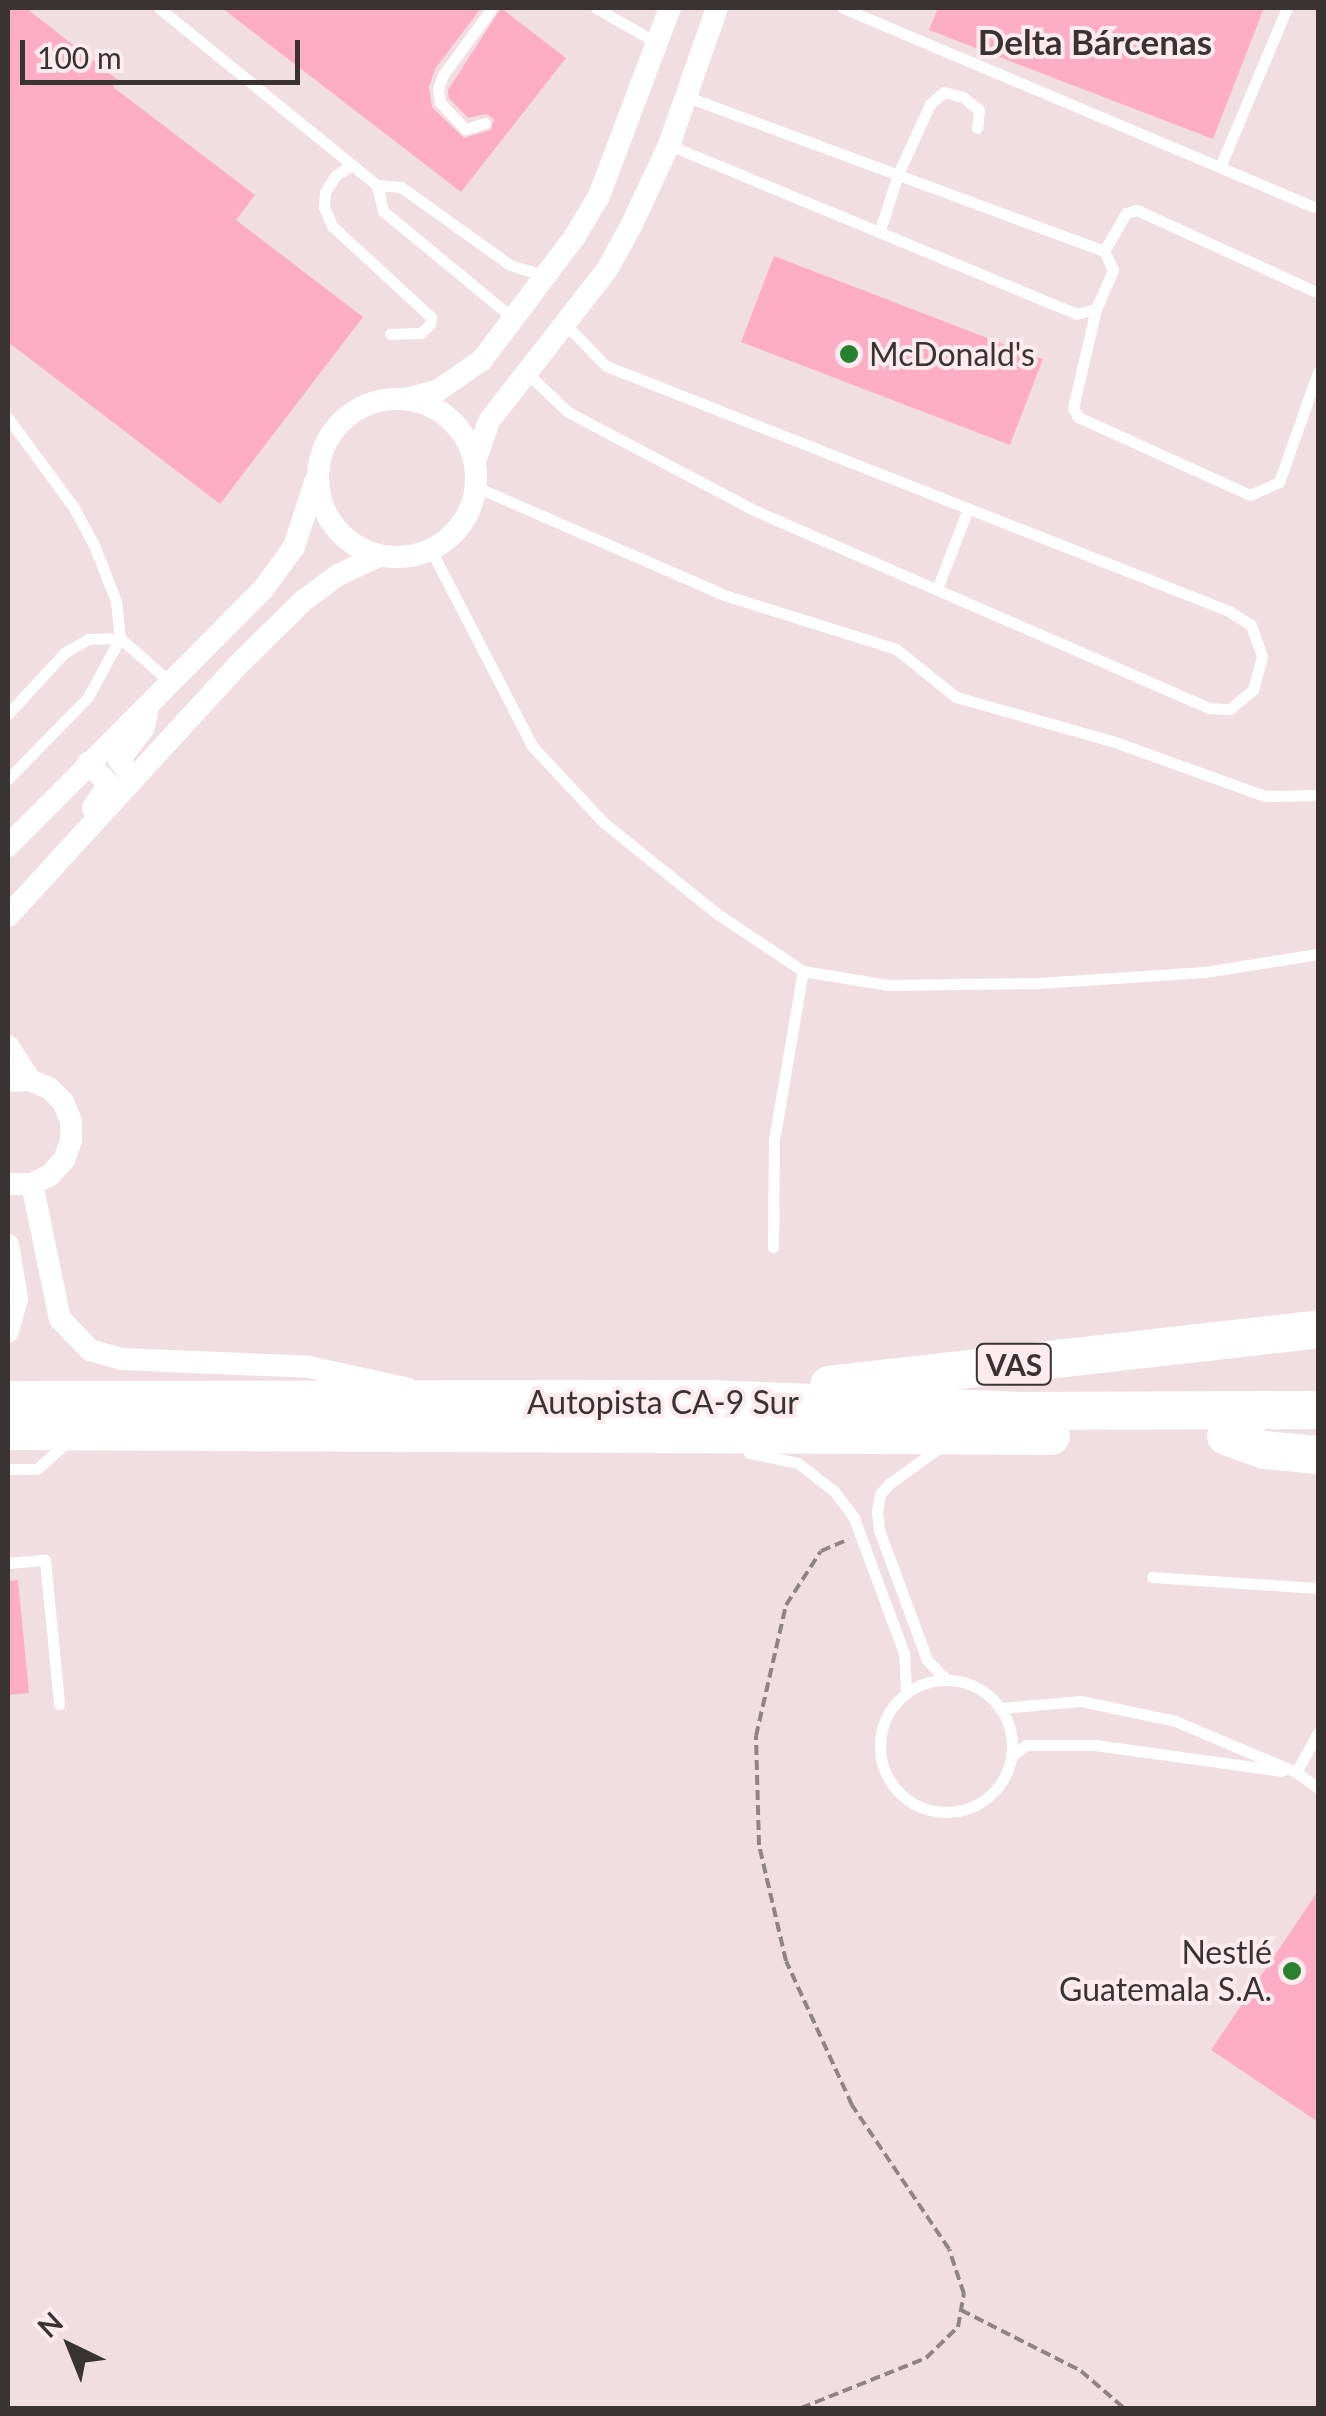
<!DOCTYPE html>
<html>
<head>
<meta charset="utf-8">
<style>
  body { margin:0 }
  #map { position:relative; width:1326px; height:2416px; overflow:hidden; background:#f0dee2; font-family:Lato,sans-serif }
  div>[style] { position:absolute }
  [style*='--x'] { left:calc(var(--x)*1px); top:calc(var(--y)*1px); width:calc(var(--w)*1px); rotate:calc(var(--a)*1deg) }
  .building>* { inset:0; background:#fdaec4; transform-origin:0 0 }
  .path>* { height:4px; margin-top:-2px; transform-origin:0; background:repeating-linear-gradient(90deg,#8f8386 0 10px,transparent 0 15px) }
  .service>* { height:11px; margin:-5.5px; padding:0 5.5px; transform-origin:5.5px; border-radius:5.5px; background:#fff }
  .service>.ring { margin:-5.5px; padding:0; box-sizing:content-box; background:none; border:11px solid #fff; border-radius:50% }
  .minor>* { height:22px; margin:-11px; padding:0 11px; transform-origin:11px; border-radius:11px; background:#fff }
  .minor>.ring { margin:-11px; padding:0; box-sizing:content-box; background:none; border:22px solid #fff; border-radius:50% }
  .trunk>* { height:38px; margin:-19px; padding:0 19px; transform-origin:19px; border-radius:19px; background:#fff }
  .dots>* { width:28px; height:28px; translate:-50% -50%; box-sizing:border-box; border:5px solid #fdebef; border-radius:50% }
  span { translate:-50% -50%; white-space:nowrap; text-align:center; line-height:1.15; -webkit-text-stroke:8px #fdebef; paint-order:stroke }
  .shield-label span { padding:2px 8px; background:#fdebef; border:2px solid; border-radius:8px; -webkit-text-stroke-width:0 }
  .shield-label { font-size:30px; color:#393334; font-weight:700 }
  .poi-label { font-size:32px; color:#393334 }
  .left { translate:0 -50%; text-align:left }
  .right { translate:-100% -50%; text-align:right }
  .street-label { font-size:32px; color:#393334 }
  .neighbourhood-label { font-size:35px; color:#393334; font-weight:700 }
  .frame { position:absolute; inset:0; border:10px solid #393334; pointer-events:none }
  .north { position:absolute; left:20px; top:2296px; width:100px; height:100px; -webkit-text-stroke:8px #fdebef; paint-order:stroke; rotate:317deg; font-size:28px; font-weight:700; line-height:40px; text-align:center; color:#393334 }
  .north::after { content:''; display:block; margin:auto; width:35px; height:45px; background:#393334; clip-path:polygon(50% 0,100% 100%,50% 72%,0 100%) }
  .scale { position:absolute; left:20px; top:40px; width:280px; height:45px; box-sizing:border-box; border:5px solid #393334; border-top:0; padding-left:12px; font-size:30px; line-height:35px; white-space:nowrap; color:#393334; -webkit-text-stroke:8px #fdebef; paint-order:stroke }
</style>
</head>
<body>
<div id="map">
  <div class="building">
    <div style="clip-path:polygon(8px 8px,26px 8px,118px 80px,113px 87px,255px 195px,236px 220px,363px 317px,220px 504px,8px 342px)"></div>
    <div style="clip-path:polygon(222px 8px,481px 8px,435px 69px,429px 87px,432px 107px,464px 138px,491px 130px,494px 119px,486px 114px,468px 118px,449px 98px,448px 90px,501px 8px,566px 58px,461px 192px)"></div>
    <div style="clip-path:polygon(938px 8px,1264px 8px,1213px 139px,929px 30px)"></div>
    <div style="left:774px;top:256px;width:288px;height:92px;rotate:21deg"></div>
    <div style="clip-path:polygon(18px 1580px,29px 1693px,8px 1695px,8px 1581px)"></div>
    <div style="clip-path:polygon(1318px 1891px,1318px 2122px,1211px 2050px)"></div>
  </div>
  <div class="path">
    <div style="--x:961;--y:2310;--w:135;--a:26.9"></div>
    <div style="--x:1081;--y:2371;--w:57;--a:40.7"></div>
    <div style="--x:801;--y:2408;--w:135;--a:-21.8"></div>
    <div style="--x:926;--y:2358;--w:45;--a:-44.1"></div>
    <div style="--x:958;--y:2327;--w:34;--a:-80"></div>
    <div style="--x:964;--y:2294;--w:47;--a:-108.4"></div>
    <div style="--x:949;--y:2249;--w:174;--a:-124"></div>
    <div style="--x:852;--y:2105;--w:158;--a:-114.6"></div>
    <div style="--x:786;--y:1961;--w:119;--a:-103.1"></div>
    <div style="--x:759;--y:1845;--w:109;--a:-91.6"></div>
    <div style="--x:756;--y:1736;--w:134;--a:-77.1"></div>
    <div style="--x:786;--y:1605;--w:64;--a:-57.1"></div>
    <div style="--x:821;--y:1551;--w:30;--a:-23"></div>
  </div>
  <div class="service">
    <div style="--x:159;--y:8;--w:281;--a:39.1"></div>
    <div style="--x:377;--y:185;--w:27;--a:77"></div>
    <div style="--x:383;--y:211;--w:170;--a:39.5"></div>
    <div style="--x:596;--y:8;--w:70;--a:29.8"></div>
    <div style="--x:843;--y:8;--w:511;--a:22.9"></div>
    <div style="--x:485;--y:123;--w:21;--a:163"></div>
    <div style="--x:465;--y:129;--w:37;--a:-133"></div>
    <div style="--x:440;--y:102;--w:13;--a:-99"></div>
    <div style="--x:438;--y:89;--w:15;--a:-70"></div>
    <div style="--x:443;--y:75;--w:83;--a:-53.8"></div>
    <div style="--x:669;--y:145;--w:441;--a:22.5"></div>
    <div style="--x:1076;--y:314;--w:21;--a:-14"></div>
    <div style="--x:1096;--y:309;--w:43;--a:-66.4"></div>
    <div style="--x:1113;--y:270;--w:21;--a:-115"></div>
    <div style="--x:1104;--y:251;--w:446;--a:-159.7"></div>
    <div style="--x:352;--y:165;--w:19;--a:148"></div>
    <div style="--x:336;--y:175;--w:20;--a:123"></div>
    <div style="--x:325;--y:192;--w:15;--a:94"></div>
    <div style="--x:324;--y:207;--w:21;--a:67"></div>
    <div style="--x:332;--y:226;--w:134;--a:42.6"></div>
    <div style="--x:431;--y:317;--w:7;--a:98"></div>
    <div style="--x:430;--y:324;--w:13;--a:135"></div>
    <div style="--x:421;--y:333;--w:31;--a:178"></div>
    <div style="--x:1220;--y:167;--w:173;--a:-67.2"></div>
    <div style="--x:377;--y:185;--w:24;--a:5"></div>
    <div style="--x:401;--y:187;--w:134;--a:35.6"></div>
    <div style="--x:510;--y:265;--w:37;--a:17"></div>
    <div style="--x:880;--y:230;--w:59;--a:-72.2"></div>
    <div style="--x:898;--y:174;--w:77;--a:-65.4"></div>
    <div style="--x:930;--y:104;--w:18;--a:-41"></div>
    <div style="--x:944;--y:92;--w:20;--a:15"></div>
    <div style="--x:963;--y:97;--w:21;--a:39"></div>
    <div style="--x:979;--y:110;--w:18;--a:96"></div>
    <div style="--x:1104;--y:251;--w:44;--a:-59.9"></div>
    <div style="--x:1126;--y:213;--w:11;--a:-15"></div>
    <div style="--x:1137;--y:210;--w:199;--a:24.6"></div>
    <div style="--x:1096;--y:309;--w:102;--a:103.1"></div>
    <div style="--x:1073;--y:408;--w:10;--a:61"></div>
    <div style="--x:1078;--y:417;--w:189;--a:24.4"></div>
    <div style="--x:1250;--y:495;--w:32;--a:-24"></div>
    <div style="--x:1279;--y:482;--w:117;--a:-70.5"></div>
    <div style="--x:527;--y:373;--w:57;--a:43.6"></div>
    <div style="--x:568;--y:412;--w:212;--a:27.8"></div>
    <div style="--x:756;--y:511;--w:493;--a:23.5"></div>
    <div style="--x:1208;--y:708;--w:22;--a:3"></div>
    <div style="--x:1230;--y:709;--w:30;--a:-40"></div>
    <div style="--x:1253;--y:690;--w:35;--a:-75"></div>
    <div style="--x:1262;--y:656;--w:33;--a:-110"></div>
    <div style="--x:1251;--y:625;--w:26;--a:-148"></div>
    <div style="--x:1229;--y:611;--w:669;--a:-158.53"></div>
    <div style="--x:606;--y:366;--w:59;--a:-134.3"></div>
    <div style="--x:8;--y:418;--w:112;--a:53.7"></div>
    <div style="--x:74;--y:508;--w:42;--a:61.6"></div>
    <div style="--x:94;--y:545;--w:60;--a:68.6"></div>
    <div style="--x:116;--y:601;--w:37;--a:84"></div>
    <div style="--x:120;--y:638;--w:67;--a:118.5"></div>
    <div style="--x:88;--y:697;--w:115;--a:134.3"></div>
    <div style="--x:476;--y:487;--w:270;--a:23.5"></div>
    <div style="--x:724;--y:595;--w:180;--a:17.4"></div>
    <div style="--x:896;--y:649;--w:77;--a:38.7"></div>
    <div style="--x:956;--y:697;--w:162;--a:15.8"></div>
    <div style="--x:1112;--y:741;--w:163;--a:19.8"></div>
    <div style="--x:1265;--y:796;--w:53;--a:-1.1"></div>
    <div style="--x:431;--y:550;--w:220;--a:62.7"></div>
    <div style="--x:532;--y:746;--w:104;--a:46.9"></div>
    <div style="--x:603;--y:822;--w:145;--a:38.8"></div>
    <div style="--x:716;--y:913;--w:105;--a:33.7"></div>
    <div style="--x:803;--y:971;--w:86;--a:9.4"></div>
    <div style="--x:888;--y:985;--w:151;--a:-0.8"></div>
    <div style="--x:1039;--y:983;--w:166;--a:-3.8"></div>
    <div style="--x:1205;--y:972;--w:114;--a:-9.1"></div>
    <div style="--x:937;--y:589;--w:86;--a:-68.8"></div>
    <div style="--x:8;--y:714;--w:83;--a:-47.4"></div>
    <div style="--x:64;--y:653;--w:28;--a:-30"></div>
    <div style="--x:88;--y:639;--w:32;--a:-2"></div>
    <div style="--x:120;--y:638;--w:68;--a:41.4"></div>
    <div style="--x:773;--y:1247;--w:107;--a:-89.5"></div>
    <div style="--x:774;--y:1140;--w:171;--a:-80.3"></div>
    <div style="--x:937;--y:1449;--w:59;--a:143.9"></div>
    <div style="--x:889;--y:1484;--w:13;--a:132"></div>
    <div style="--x:880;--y:1494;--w:17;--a:100"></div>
    <div style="--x:877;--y:1511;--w:19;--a:84"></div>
    <div style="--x:879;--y:1530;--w:139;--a:69.7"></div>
    <div style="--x:927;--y:1660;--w:27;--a:45"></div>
    <div style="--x:749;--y:1453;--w:50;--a:11.5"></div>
    <div style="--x:798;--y:1463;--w:46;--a:37.9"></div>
    <div style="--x:834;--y:1491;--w:34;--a:53"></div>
    <div style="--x:854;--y:1518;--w:144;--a:69.7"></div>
    <div style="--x:904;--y:1653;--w:39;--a:87"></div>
    <div style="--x:8;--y:1469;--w:29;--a:0"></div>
    <div style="--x:37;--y:1469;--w:42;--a:-42.1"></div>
    <div style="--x:8;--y:1563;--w:37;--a:-5"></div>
    <div style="--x:45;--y:1560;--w:145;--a:84.4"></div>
    <div style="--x:1152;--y:1577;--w:166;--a:3.8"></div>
    <div class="ring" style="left:880px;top:1680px;width:121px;height:121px"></div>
    <div style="--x:1001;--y:1708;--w:80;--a:-5"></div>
    <div style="--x:1081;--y:1701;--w:96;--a:12"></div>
    <div style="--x:1175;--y:1721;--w:131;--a:22.9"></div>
    <div style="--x:1296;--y:1772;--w:27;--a:36"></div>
    <div style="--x:1012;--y:1756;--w:18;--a:-38"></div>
    <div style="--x:1026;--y:1745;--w:69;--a:0"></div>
    <div style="--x:1095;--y:1745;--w:189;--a:7.9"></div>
    <div style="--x:1296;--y:1772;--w:45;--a:-60.6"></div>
  </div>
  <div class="minor">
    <div style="--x:409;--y:398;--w:29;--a:-14"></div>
    <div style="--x:437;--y:391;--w:55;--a:-34.6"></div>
    <div style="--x:482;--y:360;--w:155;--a:-53.1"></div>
    <div style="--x:575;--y:236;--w:47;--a:-59"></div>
    <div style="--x:599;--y:196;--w:201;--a:-69.3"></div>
    <div class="ring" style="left:318px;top:399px;width:136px;height:136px"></div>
    <div style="--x:475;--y:461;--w:42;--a:-70.7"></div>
    <div style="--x:489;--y:421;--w:194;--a:-52.1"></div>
    <div style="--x:608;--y:268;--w:48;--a:-61.3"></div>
    <div style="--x:631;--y:226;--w:89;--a:-64.9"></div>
    <div style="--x:669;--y:145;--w:145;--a:-70.7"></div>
    <div style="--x:88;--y:763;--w:30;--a:45"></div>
    <div style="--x:109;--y:784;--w:29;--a:124"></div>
    <div style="--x:133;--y:779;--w:24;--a:-126"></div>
    <div style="--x:119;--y:760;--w:39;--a:-52"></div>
    <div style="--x:143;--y:729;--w:16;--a:-75"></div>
    <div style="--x:8;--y:846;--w:363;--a:-45.2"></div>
    <div style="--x:264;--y:588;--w:51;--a:-53.8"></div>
    <div style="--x:294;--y:547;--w:68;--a:-72.1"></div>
    <div style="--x:8;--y:916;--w:339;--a:-47.5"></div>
    <div style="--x:237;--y:666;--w:93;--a:-44.6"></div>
    <div style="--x:303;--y:601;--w:44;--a:-36.6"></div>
    <div style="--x:338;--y:575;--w:45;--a:-24.9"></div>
    <div style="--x:8;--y:1046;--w:40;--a:57.1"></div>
    <div style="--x:8;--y:1081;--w:22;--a:-3"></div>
    <div style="--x:30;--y:1080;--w:21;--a:23"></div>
    <div style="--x:49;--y:1088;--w:20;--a:45"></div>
    <div style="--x:63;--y:1102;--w:21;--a:67"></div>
    <div style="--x:71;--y:1121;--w:20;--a:90"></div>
    <div style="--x:71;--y:1141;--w:20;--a:110"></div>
    <div style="--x:64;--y:1160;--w:21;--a:133"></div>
    <div style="--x:50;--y:1175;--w:20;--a:153"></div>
    <div style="--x:32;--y:1184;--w:24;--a:180"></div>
    <div style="--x:32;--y:1184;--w:138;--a:78.3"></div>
    <div style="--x:60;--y:1319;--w:43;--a:45.9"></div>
    <div style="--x:90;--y:1350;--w:33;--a:16"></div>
    <div style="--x:122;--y:1359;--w:187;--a:2.4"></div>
    <div style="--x:309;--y:1367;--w:102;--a:12.4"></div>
    <div style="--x:8;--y:1245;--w:54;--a:80.4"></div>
    <div style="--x:17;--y:1298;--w:35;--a:105"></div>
  </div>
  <div class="trunk">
    <div style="--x:829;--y:1385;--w:492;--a:-6.5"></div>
    <div style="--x:8;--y:1400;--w:701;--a:-0.08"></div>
    <div style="--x:709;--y:1399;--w:312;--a:2.2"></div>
    <div style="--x:1021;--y:1411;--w:297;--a:-0.2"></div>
    <div style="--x:8;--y:1431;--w:1043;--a:0.27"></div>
    <div style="--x:1226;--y:1436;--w:41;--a:19.7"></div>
    <div style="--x:1265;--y:1450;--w:53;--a:5.4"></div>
  </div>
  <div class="dots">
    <div style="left:849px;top:354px;background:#28812f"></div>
    <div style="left:1292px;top:1971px;background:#28812f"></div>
  </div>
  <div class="shield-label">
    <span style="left:1014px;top:1364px">VAS</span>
  </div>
  <div class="poi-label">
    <span class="left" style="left:869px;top:354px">McDonald's</span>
    <span class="right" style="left:1272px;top:1971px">Nestlé<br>Guatemala S.A.</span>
  </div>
  <div class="street-label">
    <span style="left:663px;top:1402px">Autopista CA-9 Sur</span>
  </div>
  <div class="neighbourhood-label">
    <span style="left:1095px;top:41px">Delta Bárcenas</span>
  </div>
  <div class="frame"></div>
  <div class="north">N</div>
  <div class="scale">100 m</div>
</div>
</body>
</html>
